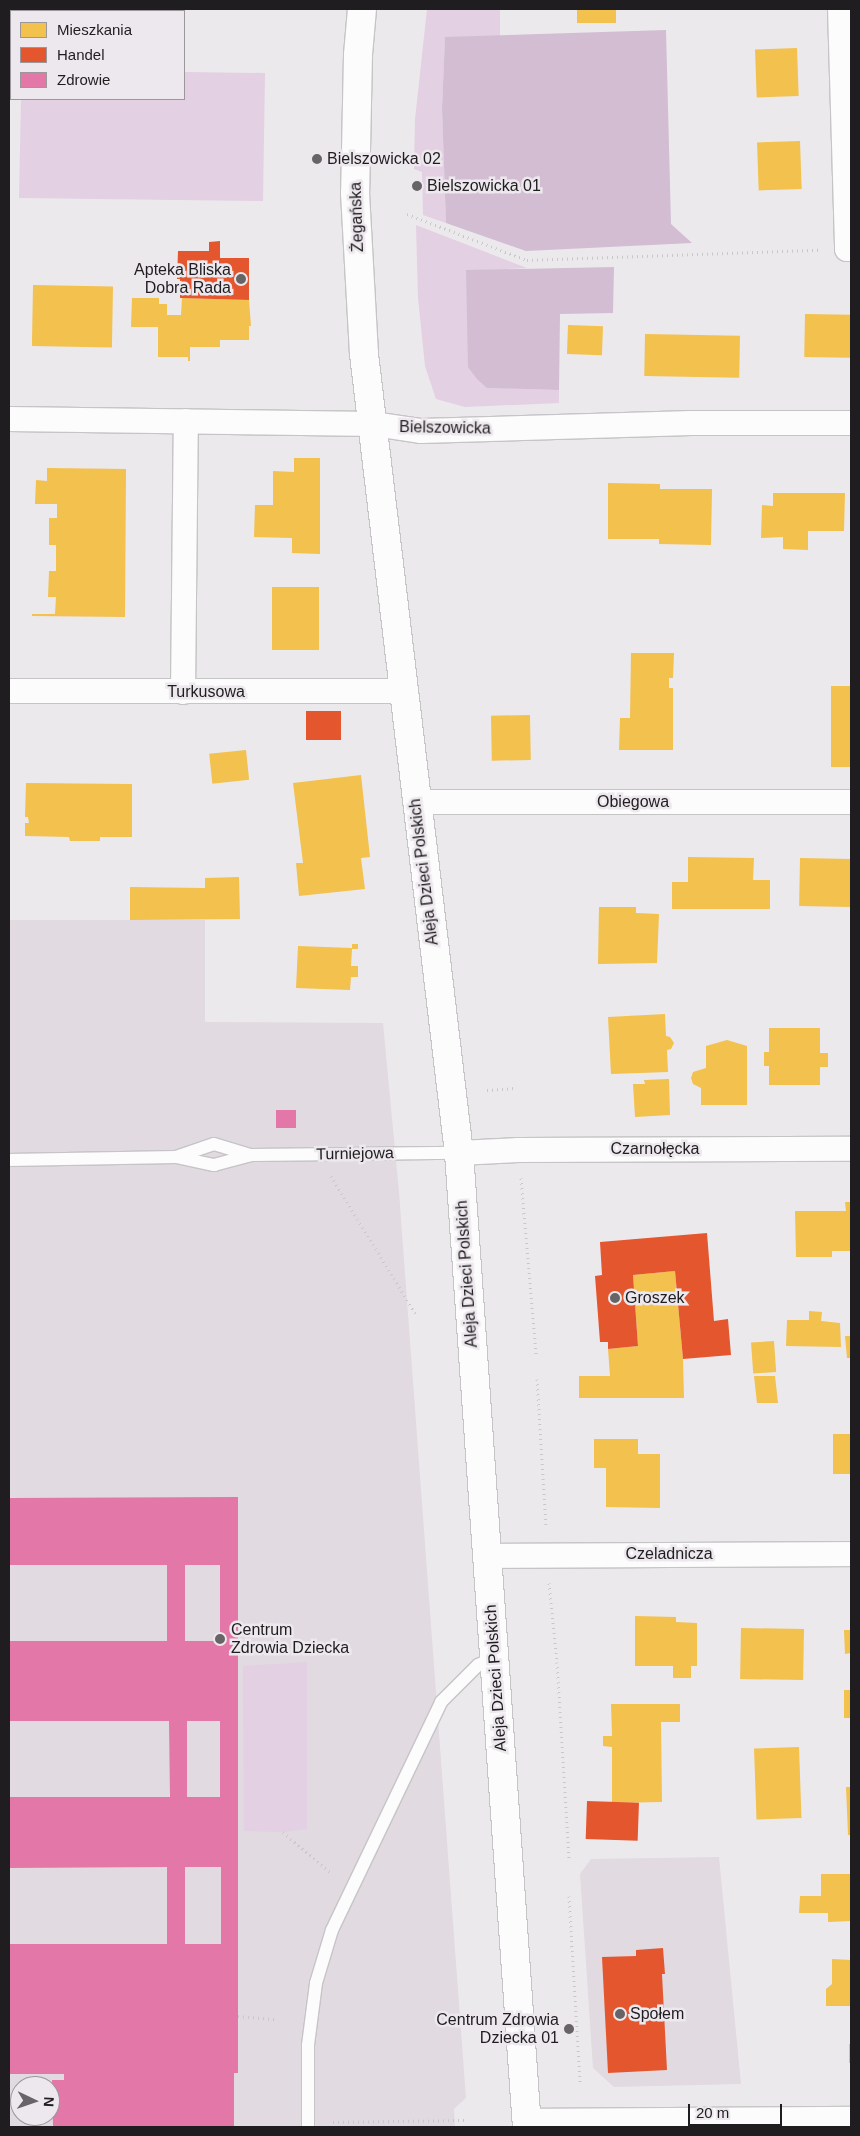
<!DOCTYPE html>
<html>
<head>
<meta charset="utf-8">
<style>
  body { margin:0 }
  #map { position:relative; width:860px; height:2136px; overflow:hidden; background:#ece9ec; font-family:Helvetica,sans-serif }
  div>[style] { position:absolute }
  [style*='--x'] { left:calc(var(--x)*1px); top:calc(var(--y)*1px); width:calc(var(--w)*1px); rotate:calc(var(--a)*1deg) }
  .built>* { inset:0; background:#e1dae1 }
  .green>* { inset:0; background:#e3d0e3 }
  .forest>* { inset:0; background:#d2bdd2 }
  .homes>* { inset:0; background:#f2c14e; transform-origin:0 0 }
  .shops>* { inset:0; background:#e4572e; transform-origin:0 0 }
  .health>* { inset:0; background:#e377a8; transform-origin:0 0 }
  .path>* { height:3px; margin-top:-1.5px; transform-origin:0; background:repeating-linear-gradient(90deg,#c9c8c9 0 1px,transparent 0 5px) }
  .roads { filter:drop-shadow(1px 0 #c6c4c6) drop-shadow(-1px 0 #c6c4c6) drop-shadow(0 1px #c6c4c6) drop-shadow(0 -1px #c6c4c6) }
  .lane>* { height:12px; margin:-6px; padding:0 6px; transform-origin:6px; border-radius:6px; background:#fcfcfc }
  .street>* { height:24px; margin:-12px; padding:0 12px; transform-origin:12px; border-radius:12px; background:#fcfcfc }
  .secondary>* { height:28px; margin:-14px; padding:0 14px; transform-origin:14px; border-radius:14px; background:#fcfcfc }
  .dots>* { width:14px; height:14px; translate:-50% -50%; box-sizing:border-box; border:2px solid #ede8ed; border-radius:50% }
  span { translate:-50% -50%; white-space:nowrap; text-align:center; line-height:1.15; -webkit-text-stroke:5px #ede8ed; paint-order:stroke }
  .poi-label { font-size:16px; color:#1f1d1f }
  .left { translate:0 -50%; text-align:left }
  .right { translate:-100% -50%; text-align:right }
  .street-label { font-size:16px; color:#1f1d1f }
  .frame { position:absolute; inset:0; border:10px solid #1f1d1f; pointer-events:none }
  .legend { position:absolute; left:10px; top:10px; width:175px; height:90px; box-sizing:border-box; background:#ede8ed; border:1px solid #9b979b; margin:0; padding:6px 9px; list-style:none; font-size:15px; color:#1f1d1f }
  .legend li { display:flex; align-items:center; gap:10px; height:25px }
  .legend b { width:25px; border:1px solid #9b979b }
  .north { position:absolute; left:10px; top:2076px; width:50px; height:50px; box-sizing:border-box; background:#ede8ed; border:1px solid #9b979b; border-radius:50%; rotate:93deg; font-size:14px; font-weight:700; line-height:20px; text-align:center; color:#1f1d1f }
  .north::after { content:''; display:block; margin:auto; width:18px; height:22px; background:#676467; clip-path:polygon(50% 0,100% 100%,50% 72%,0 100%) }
  .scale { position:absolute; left:688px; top:2104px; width:94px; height:22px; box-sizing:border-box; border:2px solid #1f1d1f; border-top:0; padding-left:6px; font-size:15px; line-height:18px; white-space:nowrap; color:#1f1d1f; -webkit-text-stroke:4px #ede8ed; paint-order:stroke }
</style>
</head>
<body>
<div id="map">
  <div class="built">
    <div style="clip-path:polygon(evenodd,9px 920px,205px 920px,205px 1022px,383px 1023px,399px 1192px,466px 2098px,454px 2109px,455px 2127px,9px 2127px,9px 920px,20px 2086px,50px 2086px,50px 2116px,20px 2116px,20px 2086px)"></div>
    <div style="clip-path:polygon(719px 1857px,741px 2084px,614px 2087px,593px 2068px,580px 1874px,591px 1859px)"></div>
  </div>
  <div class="green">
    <div style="clip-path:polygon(427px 9px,500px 9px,500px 36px,445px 38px,442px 109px,446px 223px,423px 215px,422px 172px,414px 169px,415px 119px)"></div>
    <div style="clip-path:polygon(184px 72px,265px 73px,263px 201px,19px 198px,21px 99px,184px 99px)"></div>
    <div style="clip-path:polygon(416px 225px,527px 268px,466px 271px,487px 388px,559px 390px,559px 403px,465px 407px,436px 399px,425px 366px,418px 298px)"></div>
    <div style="clip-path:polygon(307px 1662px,307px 1829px,283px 1832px,244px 1831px,243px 1666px)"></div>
  </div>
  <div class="forest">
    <div style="clip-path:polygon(666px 30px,671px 224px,692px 243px,526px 251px,446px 223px,442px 109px,445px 37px)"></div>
    <div style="clip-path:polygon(614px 267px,613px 313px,560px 314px,559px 390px,487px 388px,477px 379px,468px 367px,466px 270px)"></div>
  </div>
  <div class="homes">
    <div style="left:577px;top:9px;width:39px;height:14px"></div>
    <div style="left:797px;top:48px;width:48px;height:42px;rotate:88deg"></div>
    <div style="left:800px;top:141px;width:48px;height:43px;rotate:88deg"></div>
    <div style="left:33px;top:285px;width:80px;height:61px;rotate:1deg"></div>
    <div style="clip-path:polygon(132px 298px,159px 298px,159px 304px,167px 304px,167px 315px,181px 315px,182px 298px,249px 300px,251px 326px,249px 326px,249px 340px,220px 340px,220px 347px,190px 347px,190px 361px,188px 361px,188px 357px,158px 357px,158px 327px,131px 327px)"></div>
    <div style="left:805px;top:314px;width:46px;height:43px;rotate:1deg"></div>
    <div style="left:568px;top:325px;width:35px;height:29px;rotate:2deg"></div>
    <div style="left:645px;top:334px;width:95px;height:42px;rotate:1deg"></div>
    <div style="clip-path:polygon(294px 458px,320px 458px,320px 554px,292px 553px,292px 538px,254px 537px,255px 505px,273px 505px,273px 471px,294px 472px)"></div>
    <div style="clip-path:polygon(47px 468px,126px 469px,125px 617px,32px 616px,32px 614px,55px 614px,56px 597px,48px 597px,49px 571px,56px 571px,56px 545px,49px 545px,49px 518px,57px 518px,57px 504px,35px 504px,36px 480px,47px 481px)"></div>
    <div style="clip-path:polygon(608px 483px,660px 484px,660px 489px,712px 489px,711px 545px,659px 544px,659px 539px,608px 539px)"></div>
    <div style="clip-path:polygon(773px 493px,845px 493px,844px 531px,808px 531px,808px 550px,783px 549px,783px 537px,761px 538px,762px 505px,773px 506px)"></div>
    <div style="left:272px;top:587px;width:47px;height:63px"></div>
    <div style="clip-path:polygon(631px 653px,674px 653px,673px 678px,669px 678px,669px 688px,673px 688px,673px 750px,619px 750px,620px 718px,630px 718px)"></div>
    <div style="left:831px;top:686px;width:20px;height:81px"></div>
    <div style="left:530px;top:715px;width:45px;height:39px;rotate:89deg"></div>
    <div style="left:246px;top:750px;width:30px;height:37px;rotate:84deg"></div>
    <div style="clip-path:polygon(361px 775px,370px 857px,361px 858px,365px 889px,299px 896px,296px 863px,303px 863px,293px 783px)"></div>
    <div style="clip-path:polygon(26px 783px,132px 784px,132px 837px,100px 837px,100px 841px,70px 841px,69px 837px,25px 836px,25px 823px,29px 823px,28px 817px,25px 817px)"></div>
    <div style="clip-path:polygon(688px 857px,754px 858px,753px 880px,770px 880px,770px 909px,672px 909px,672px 882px,688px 882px)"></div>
    <div style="left:800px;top:858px;width:51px;height:48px;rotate:1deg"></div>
    <div style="clip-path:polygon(239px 877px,240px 919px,130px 920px,130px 887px,205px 888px,205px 878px)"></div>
    <div style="clip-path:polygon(599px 907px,636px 907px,636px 913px,659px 914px,657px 963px,598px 964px)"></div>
    <div style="clip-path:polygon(352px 944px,358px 944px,358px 949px,352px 949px,351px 966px,358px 966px,358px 977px,351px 977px,350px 990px,296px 988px,298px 946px,352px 948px)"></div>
    <div style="clip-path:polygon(665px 1014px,666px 1036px,670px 1037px,674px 1043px,671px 1049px,667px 1050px,668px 1072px,611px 1074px,608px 1017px)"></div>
    <div style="clip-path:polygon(769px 1028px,820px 1028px,820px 1053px,828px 1053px,828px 1067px,820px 1067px,820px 1085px,769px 1085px,769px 1066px,764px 1066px,764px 1052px,769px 1052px)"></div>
    <div style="clip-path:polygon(727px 1040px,747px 1046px,747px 1105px,701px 1105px,701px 1088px,693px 1084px,691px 1078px,693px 1072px,706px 1068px,706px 1046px)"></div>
    <div style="clip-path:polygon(669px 1079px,670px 1115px,635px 1117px,633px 1084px,645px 1084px,644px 1080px)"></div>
    <div style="clip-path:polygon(845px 1202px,851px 1202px,851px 1251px,832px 1251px,832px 1257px,796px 1257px,795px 1211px,846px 1211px)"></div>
    <div style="clip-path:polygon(675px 1271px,683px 1359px,684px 1398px,579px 1398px,579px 1376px,610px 1376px,608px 1349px,638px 1346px,633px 1275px)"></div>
    <div style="clip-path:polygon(809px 1311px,822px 1312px,821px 1321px,840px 1323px,841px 1347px,786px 1346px,787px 1320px,809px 1320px)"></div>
    <div style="clip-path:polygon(845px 1336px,851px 1336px,851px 1358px,847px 1358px)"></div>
    <div style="left:774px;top:1341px;width:31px;height:23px;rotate:86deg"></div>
    <div style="clip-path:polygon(754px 1376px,775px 1376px,778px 1403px,757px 1403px)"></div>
    <div style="left:833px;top:1434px;width:18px;height:40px"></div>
    <div style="clip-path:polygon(594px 1439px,638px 1439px,638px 1454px,660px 1454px,660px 1508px,606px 1507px,606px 1468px,594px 1468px)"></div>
    <div style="clip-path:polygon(635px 1616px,676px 1617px,676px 1622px,697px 1623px,697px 1666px,691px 1666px,691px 1678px,673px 1678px,673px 1666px,635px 1666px)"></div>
    <div style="left:741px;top:1628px;width:63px;height:51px;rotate:1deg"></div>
    <div style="clip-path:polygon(844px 1630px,851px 1630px,851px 1653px,845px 1654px)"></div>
    <div style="left:844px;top:1690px;width:7px;height:28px"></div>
    <div style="clip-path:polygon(611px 1704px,680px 1704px,680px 1722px,661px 1722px,662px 1802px,612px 1803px,612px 1747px,603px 1746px,603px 1736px,612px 1736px)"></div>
    <div style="left:799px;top:1747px;width:71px;height:45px;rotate:88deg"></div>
    <div style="clip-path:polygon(846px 1787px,851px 1787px,851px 1835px,848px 1835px)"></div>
    <div style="clip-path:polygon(821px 1874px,851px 1874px,851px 1921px,828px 1922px,828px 1913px,799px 1913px,800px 1896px,821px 1896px)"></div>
    <div style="clip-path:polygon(832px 1959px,851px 1960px,851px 2006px,826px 2006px,826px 1989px,832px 1984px)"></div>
    <div style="left:849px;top:2044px;width:2px;height:19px"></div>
  </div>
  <div class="shops">
    <div style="left:35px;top:9px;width:80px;height:2px"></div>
    <div style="clip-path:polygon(220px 241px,220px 258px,249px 258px,249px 300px,180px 298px,180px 279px,177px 279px,178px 251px,209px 251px,209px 242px)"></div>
    <div style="left:306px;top:711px;width:35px;height:29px"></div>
    <div style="clip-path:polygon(707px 1233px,714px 1321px,728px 1319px,731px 1355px,683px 1359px,675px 1271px,633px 1275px,638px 1346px,608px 1349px,608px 1342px,600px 1342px,595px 1276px,602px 1275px,600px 1242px)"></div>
    <div style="left:587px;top:1801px;width:52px;height:38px;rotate:2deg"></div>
    <div style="clip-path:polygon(663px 1948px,665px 1974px,662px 1974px,667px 2070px,608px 2073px,602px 1957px,636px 1956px,636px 1950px)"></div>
  </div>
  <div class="health">
    <div style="left:296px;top:1110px;width:18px;height:20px;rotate:90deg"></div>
    <div style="clip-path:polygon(evenodd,238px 1497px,238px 2073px,234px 2073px,234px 2127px,53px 2127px,52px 2080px,64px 2080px,64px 2074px,9px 2074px,9px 1944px,167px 1944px,167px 1867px,9px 1868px,9px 1797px,170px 1797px,169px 1721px,9px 1721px,9px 1641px,167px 1641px,167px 1565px,9px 1565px,9px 1498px,238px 1497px,185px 1565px,220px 1565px,220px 1641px,185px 1641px,185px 1565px,238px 1497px,187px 1721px,220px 1721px,220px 1797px,187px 1797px,187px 1721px,238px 1497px,185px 1867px,221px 1867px,221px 1944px,185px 1944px,185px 1867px)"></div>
  </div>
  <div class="path">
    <div style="--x:407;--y:214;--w:129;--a:21"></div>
    <div style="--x:527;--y:260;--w:292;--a:-2"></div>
    <div style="--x:487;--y:1090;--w:27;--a:-4"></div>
    <div style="--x:331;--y:1176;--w:161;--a:58.5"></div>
    <div style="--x:521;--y:1178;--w:177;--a:85.1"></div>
    <div style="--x:537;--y:1379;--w:148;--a:86.5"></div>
    <div style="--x:549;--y:1583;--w:79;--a:84.2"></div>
    <div style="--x:557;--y:1662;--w:199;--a:86.5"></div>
    <div style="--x:283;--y:1832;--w:65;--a:40.6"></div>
    <div style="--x:569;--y:1896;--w:186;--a:86.6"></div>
    <div style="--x:238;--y:2016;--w:37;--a:5"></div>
    <div style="--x:333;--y:2122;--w:131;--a:-0.9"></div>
  </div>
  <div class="roads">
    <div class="lane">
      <div style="--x:176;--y:1157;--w:40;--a:-18.9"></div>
      <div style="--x:214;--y:1144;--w:38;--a:17"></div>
      <div style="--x:9;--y:1160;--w:167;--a:-1"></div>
      <div style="--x:176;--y:1157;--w:39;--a:12"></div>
      <div style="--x:214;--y:1165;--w:39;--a:-15"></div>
      <div style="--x:252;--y:1155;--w:207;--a:-0.6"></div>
      <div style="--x:308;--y:2127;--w:82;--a:-90"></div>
      <div style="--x:308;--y:2045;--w:63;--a:-82.6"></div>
      <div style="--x:316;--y:1983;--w:55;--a:-73.2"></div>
      <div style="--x:332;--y:1930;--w:253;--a:-64.4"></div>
      <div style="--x:441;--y:1702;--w:52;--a:-45"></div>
      <div style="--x:478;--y:1665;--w:17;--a:-24"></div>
    </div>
    <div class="street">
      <div style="--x:840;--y:9;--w:240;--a:88.3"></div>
      <div style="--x:847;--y:249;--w:4;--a:-14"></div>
      <div style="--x:9;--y:419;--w:365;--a:0.8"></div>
      <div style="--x:374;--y:424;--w:48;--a:8.5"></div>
      <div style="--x:421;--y:431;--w:270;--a:-1.7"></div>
      <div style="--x:691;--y:423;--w:160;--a:0"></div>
      <div style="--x:9;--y:691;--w:394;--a:0"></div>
      <div style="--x:183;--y:692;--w:271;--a:-89.4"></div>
      <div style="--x:416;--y:802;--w:435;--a:0"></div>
      <div style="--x:459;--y:1153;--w:60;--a:-2.9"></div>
      <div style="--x:519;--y:1150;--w:332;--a:-0.2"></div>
      <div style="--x:487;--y:1556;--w:364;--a:-0.3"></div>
      <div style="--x:526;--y:2121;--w:325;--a:-0.4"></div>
    </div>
    <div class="secondary">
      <div style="--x:362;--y:9;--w:46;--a:95"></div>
      <div style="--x:358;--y:55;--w:138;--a:91.2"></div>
      <div style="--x:355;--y:193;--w:161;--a:86.8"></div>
      <div style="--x:364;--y:354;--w:805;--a:83.22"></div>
      <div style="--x:459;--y:1153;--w:976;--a:86.01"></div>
    </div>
  </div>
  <div class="dots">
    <div style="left:317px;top:159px;background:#676467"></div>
    <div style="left:417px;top:186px;background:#676467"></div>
    <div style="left:241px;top:279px;background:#676467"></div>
    <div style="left:615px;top:1298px;background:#676467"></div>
    <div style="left:220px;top:1639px;background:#676467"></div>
    <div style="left:620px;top:2014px;background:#676467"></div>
    <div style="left:569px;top:2029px;background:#676467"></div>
  </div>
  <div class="poi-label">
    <span class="left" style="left:327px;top:159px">Bielszowicka 02</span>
    <span class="left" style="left:427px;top:186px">Bielszowicka 01</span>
    <span class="right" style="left:231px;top:279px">Apteka Bliska<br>Dobra Rada</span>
    <span class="left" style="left:625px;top:1298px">Groszek</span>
    <span class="left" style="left:231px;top:1639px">Centrum<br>Zdrowia Dziecka</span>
    <span class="left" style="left:630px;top:2014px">Społem</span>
    <span class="right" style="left:559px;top:2029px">Centrum Zdrowia<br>Dziecka 01</span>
  </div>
  <div class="street-label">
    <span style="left:357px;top:217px;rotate:-92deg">Żegańska</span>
    <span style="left:445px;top:428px;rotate:1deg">Bielszowicka</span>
    <span style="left:206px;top:692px">Turkusowa</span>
    <span style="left:633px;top:802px">Obiegowa</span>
    <span style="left:424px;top:872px;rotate:-97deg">Aleja Dzieci Polskich</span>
    <span style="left:655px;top:1149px">Czarnołęcka</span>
    <span style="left:355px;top:1154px;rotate:-1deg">Turniejowa</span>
    <span style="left:467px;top:1274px;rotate:-94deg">Aleja Dzieci Polskich</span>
    <span style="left:669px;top:1554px">Czeladnicza</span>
    <span style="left:496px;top:1678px;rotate:-94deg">Aleja Dzieci Polskich</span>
  </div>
  <div class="frame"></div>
  <ul class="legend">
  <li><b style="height:14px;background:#f2c14e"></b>Mieszkania</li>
  <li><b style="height:14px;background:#e4572e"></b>Handel</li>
  <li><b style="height:14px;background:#e377a8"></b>Zdrowie</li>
  </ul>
  <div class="north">N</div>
  <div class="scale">20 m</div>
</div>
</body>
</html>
